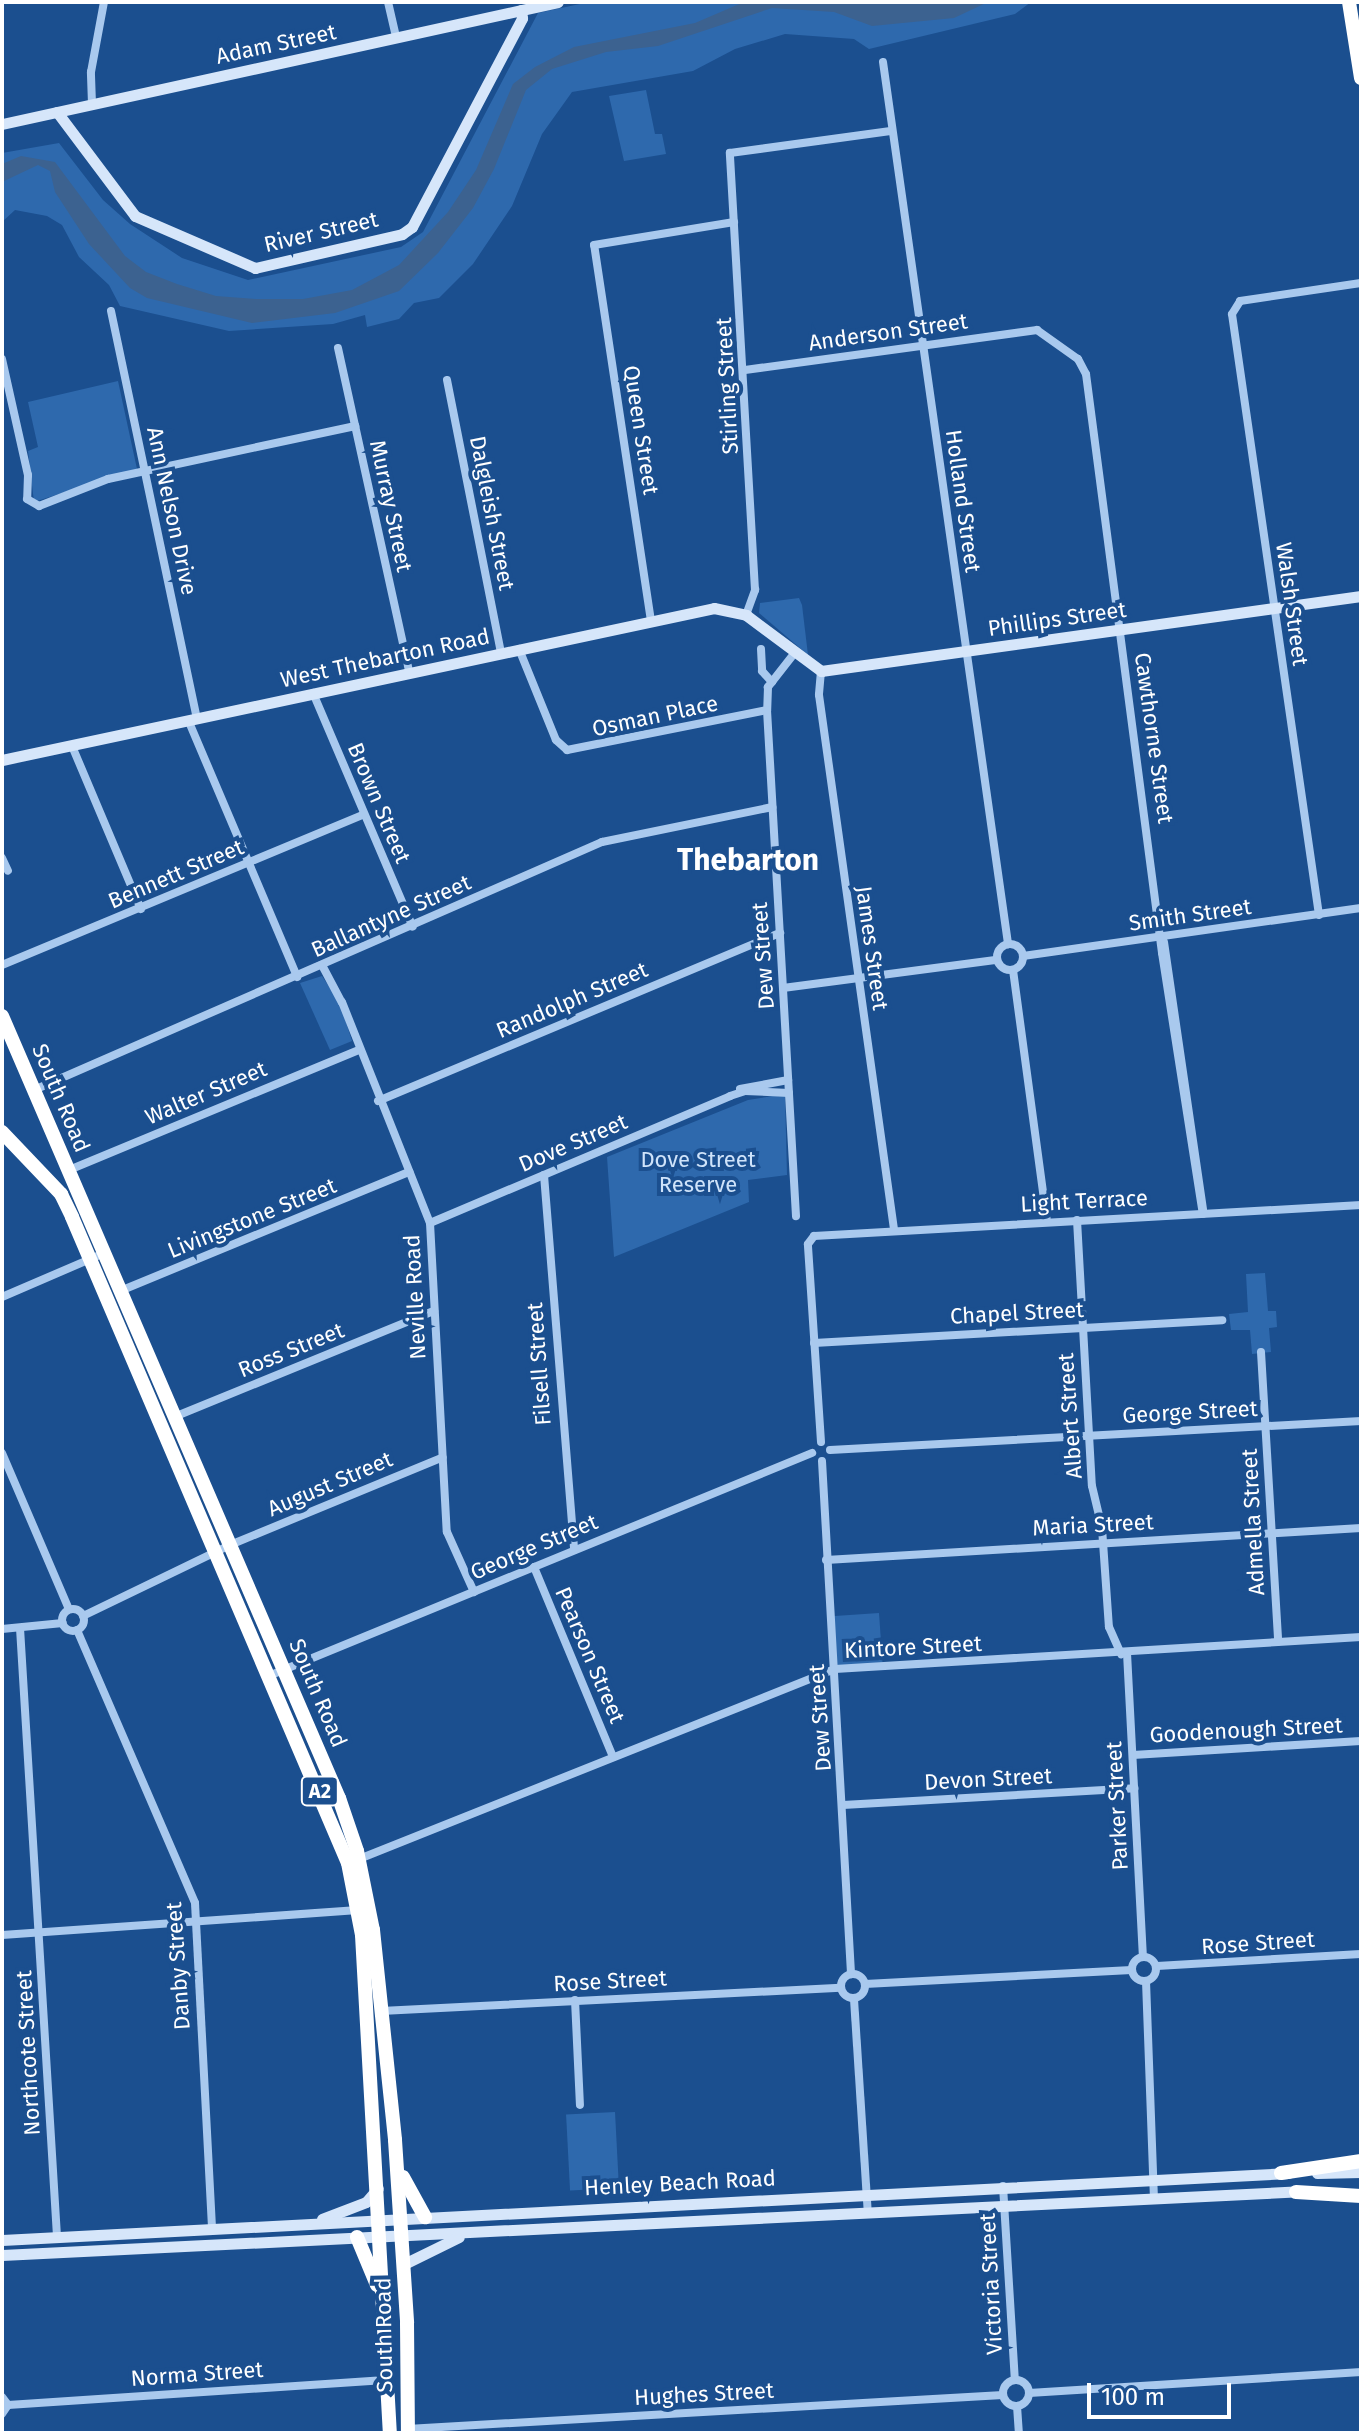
<!DOCTYPE html>
<html>
<head>
<meta charset="utf-8">
<style>
  body { margin:0 }
  #map { position:relative; width:1363px; height:2435px; overflow:hidden; background:#1b4f8f; font-family:"Fira Sans",sans-serif }
  div>[style] { position:absolute }
  [style*='--x'] { left:calc(var(--x)*1px); top:calc(var(--y)*1px); width:calc(var(--w)*1px); rotate:calc(var(--a)*1deg) }
  .green>* { inset:0; background:#2e69ad; transform-origin:0 0 }
  .water>* { inset:0; background:#3c6290 }
  .street>* { height:8px; margin:-4px; padding:0 4px; transform-origin:4px; border-radius:4px; background:#a9c9ee }
  .street>.ring { margin:-4px; padding:0; box-sizing:content-box; background:none; border:8px solid #a9c9ee; border-radius:50% }
  .secondary>* { height:11px; margin:-5.5px; padding:0 5.5px; transform-origin:5.5px; border-radius:5.5px; background:#d6e6fa }
  .highway>* { height:14px; margin:-7px; padding:0 7px; transform-origin:7px; border-radius:7px; background:#fff }
  span { translate:-50% -50%; white-space:nowrap; text-align:center; line-height:1.15; -webkit-text-stroke:8px #1b4f8f; paint-order:stroke }
  .shield-label span { padding:2px 6px; background:#1b4f8f; border:2px solid; border-radius:6px; -webkit-text-stroke-width:0 }
  .shield-label { font-size:20px; color:#fff; font-weight:700 }
  .street-label { font-size:22px; color:#fff }
  .park-label { font-size:22px; color:#cfe3fa }
  .district-label { font-size:30px; color:#fff; font-weight:700 }
  .frame { position:absolute; inset:0; border:4px solid #fff; pointer-events:none }
  .scale { position:absolute; left:1087px; top:2383px; width:144px; height:36px; box-sizing:border-box; border:4px solid #fff; border-top:0; padding-left:10px; font-size:24px; line-height:28px; white-space:nowrap; color:#fff; -webkit-text-stroke:6px #1b4f8f; paint-order:stroke }
</style>
</head>
<body>
<div id="map">
  <div class="green">
    <div style="clip-path:polygon(589px 2px,1031px 2px,1015px 14px,869px 49px,854px 39px,785px 34px,735px 49px,693px 71px,572px 92px,542px 134px,512px 206px,473px 264px,439px 298px,414px 303px,399px 319px,367px 327px,365px 315px,333px 324px,229px 331px,120px 306px,109px 285px,79px 257px,62px 225px,47px 216px,15px 210px,2px 222px,2px 153px,59px 143px,103px 200px,130px 224px,182px 258px,248px 280px,401px 247px,423px 232px,538px 13px)"></div>
    <div style="clip-path:polygon(646px 90px,655px 134px,662px 134px,666px 154px,624px 161px,609px 96px)"></div>
    <div style="clip-path:polygon(118px 381px,137px 469px,34px 502px,28px 451px,38px 447px,28px 402px)"></div>
    <div style="clip-path:polygon(799px 598px,802px 605px,808px 655px,759px 613px,760px 603px)"></div>
    <div style="clip-path:polygon(322px 976px,340px 1003px,352px 1041px,330px 1050px,300px 983px)"></div>
    <div style="clip-path:polygon(785px 1094px,787px 1175px,748px 1180px,749px 1202px,614px 1257px,607px 1157px,748px 1100px)"></div>
    <div style="clip-path:polygon(1265px 1273px,1268px 1311px,1276px 1311px,1277px 1327px,1269px 1328px,1271px 1352px,1252px 1354px,1250px 1330px,1231px 1330px,1229px 1314px,1248px 1312px,1246px 1274px)"></div>
    <div style="left:879px;top:1613px;width:53px;height:48px;rotate:86deg"></div>
    <div style="left:615px;top:2112px;width:76px;height:49px;rotate:87deg"></div>
  </div>
  <div class="water">
    <div style="clip-path:polygon(744px 2px,988px 2px,954px 18px,872px 26px,834px 12px,772px 8px,658px 46px,606px 52px,552px 69px,526px 90px,494px 169px,473px 208px,438px 253px,399px 291px,335px 313px,252px 323px,147px 298px,130px 288px,89px 244px,55px 192px,50px 171px,38px 165px,2px 182px,2px 164px,21px 156px,55px 162px,125px 256px,146px 272px,177px 284px,216px 296px,256px 299px,303px 299px,352px 290px,399px 265px,448px 212px,476px 170px,513px 84px,535px 67px,574px 47px,695px 23px)"></div>
  </div>
  <div class="street">
    <div style="--x:388;--y:2;--w:37;--a:77"></div>
    <div style="--x:883;--y:62;--w:891;--a:81.93"></div>
    <div style="--x:92;--y:104;--w:32;--a:-92"></div>
    <div style="--x:91;--y:72;--w:71;--a:-79.5"></div>
    <div style="--x:111;--y:311;--w:418;--a:78.1"></div>
    <div style="--x:338;--y:348;--w:332;--a:77.6"></div>
    <div style="--x:2;--y:359;--w:119;--a:77.4"></div>
    <div style="--x:28;--y:475;--w:24;--a:92"></div>
    <div style="--x:27;--y:499;--w:14;--a:30"></div>
    <div style="--x:39;--y:506;--w:74;--a:-21.4"></div>
    <div style="--x:108;--y:479;--w:253;--a:-12.1"></div>
    <div style="--x:745;--y:370;--w:295;--a:-7.8"></div>
    <div style="--x:1037;--y:330;--w:50;--a:35.3"></div>
    <div style="--x:1078;--y:359;--w:17;--a:62"></div>
    <div style="--x:1086;--y:374;--w:584;--a:82.52"></div>
    <div style="--x:1162;--y:953;--w:264;--a:81.1"></div>
    <div style="--x:447;--y:380;--w:278;--a:78.8"></div>
    <div style="--x:746;--y:615;--w:27;--a:-70"></div>
    <div style="--x:755;--y:590;--w:438;--a:-93.3"></div>
    <div style="--x:730;--y:153;--w:162;--a:-7.8"></div>
    <div style="--x:651;--y:621;--w:380;--a:-98.6"></div>
    <div style="--x:594;--y:245;--w:142;--a:-9.3"></div>
    <div style="--x:519;--y:649;--w:98;--a:67.9"></div>
    <div style="--x:556;--y:740;--w:15;--a:42"></div>
    <div style="--x:567;--y:750;--w:204;--a:-11.3"></div>
    <div style="--x:761;--y:649;--w:22;--a:87"></div>
    <div style="--x:762;--y:671;--w:15;--a:48"></div>
    <div style="--x:793;--y:655;--w:41;--a:128"></div>
    <div style="--x:768;--y:687;--w:23;--a:92"></div>
    <div style="--x:767;--y:710;--w:507;--a:86.72"></div>
    <div style="--x:821;--y:671;--w:24;--a:95"></div>
    <div style="--x:819;--y:695;--w:539;--a:82.01"></div>
    <div style="--x:313;--y:693;--w:254;--a:66.9"></div>
    <div style="--x:189;--y:722;--w:277;--a:67"></div>
    <div style="--x:72;--y:746;--w:177;--a:67.1"></div>
    <div style="--x:2;--y:858;--w:14;--a:65"></div>
    <div style="--x:1319;--y:915;--w:607;--a:-98.24"></div>
    <div style="--x:1232;--y:314;--w:15;--a:-58"></div>
    <div style="--x:1240;--y:301;--w:122;--a:-8.5"></div>
    <div style="--x:1164;--y:942;--w:270;--a:81.7"></div>
    <div class="ring" style="left:997px;top:944px;width:18px;height:18px"></div>
    <div style="--x:1023;--y:956;--w:341;--a:-8.1"></div>
    <div style="--x:2;--y:965;--w:392;--a:-22.6"></div>
    <div style="--x:323;--y:967;--w:40;--a:62"></div>
    <div style="--x:342;--y:1002;--w:238;--a:68.3"></div>
    <div style="--x:430;--y:1223;--w:309;--a:86.9"></div>
    <div style="--x:447;--y:1532;--w:66;--a:65.8"></div>
    <div style="--x:1013;--y:970;--w:253;--a:82.3"></div>
    <div style="--x:783;--y:988;--w:216;--a:-7.5"></div>
    <div style="--x:740;--y:1089;--w:49;--a:-10.6"></div>
    <div style="--x:34;--y:1090;--w:620;--a:-23.59"></div>
    <div style="--x:602;--y:842;--w:174;--a:-11.6"></div>
    <div style="--x:378;--y:1101;--w:436;--a:-22.7"></div>
    <div style="--x:69;--y:1170;--w:313;--a:-22.5"></div>
    <div style="--x:544;--y:1175;--w:376;--a:85.4"></div>
    <div style="--x:1077;--y:1220;--w:266;--a:86.8"></div>
    <div style="--x:1092;--y:1486;--w:43;--a:76.6"></div>
    <div style="--x:1102;--y:1528;--w:99;--a:86"></div>
    <div style="--x:1109;--y:1627;--w:30;--a:66"></div>
    <div style="--x:430;--y:1223;--w:326;--a:-22.9"></div>
    <div style="--x:730;--y:1096;--w:16;--a:-18"></div>
    <div style="--x:745;--y:1091;--w:44;--a:2.6"></div>
    <div style="--x:120;--y:1291;--w:313;--a:-22.4"></div>
    <div style="--x:2;--y:1297;--w:111;--a:-23.3"></div>
    <div style="--x:814;--y:1343;--w:409;--a:-3.2"></div>
    <div style="--x:1261;--y:1352;--w:290;--a:86.6"></div>
    <div style="--x:174;--y:1417;--w:281;--a:-22.2"></div>
    <div style="--x:821;--y:1442;--w:198;--a:-93.8"></div>
    <div style="--x:808;--y:1244;--w:10;--a:-53"></div>
    <div style="--x:814;--y:1236;--w:548;--a:-3.24"></div>
    <div style="--x:830;--y:1450;--w:532;--a:-3.13"></div>
    <div style="--x:2;--y:1453;--w:170;--a:66.8"></div>
    <div style="--x:822;--y:1461;--w:514;--a:86.76"></div>
    <div style="--x:826;--y:1560;--w:536;--a:-3.42"></div>
    <div style="--x:534;--y:1567;--w:206;--a:67.4"></div>
    <div class="ring" style="left:62px;top:1609px;width:14px;height:14px"></div>
    <div style="--x:83;--y:1616;--w:163;--a:-25.8"></div>
    <div style="--x:230;--y:1545;--w:230;--a:-22.4"></div>
    <div style="--x:20;--y:1628;--w:610;--a:86.52"></div>
    <div style="--x:2;--y:1629;--w:61;--a:-5.6"></div>
    <div style="--x:77;--y:1630;--w:297;--a:66.6"></div>
    <div style="--x:195;--y:1903;--w:324;--a:87"></div>
    <div style="--x:1127;--y:1653;--w:304;--a:87"></div>
    <div style="--x:271;--y:1675;--w:585;--a:-22.31"></div>
    <div style="--x:1133;--y:1755;--w:228;--a:-3.5"></div>
    <div style="--x:843;--y:1805;--w:292;--a:-3.3"></div>
    <div style="--x:359;--y:1859;--w:513;--a:-21.76"></div>
    <div style="--x:835;--y:1669;--w:527;--a:-3.48"></div>
    <div style="--x:2;--y:1935;--w:357;--a:-4"></div>
    <div class="ring" style="left:1132px;top:1957px;width:16px;height:16px"></div>
    <div style="--x:1157;--y:1966;--w:204;--a:-3.4"></div>
    <div class="ring" style="left:841px;top:1974px;width:16px;height:16px"></div>
    <div style="--x:1146;--y:1981;--w:217;--a:87.9"></div>
    <div style="--x:865;--y:1984;--w:267;--a:-3"></div>
    <div style="--x:854;--y:1999;--w:214;--a:86.3"></div>
    <div style="--x:575;--y:2000;--w:105;--a:87.3"></div>
    <div style="--x:381;--y:2011;--w:460;--a:-2.9"></div>
    <div style="--x:1003;--y:2186;--w:194;--a:86.5"></div>
    <div class="ring" style="left:1003px;top:2380px;width:18px;height:18px"></div>
    <div style="--x:1029;--y:2393;--w:333;--a:-3.6"></div>
    <div style="--x:2;--y:2397;--w:10;--a:53"></div>
    <div style="--x:8;--y:2405;--w:11;--a:124"></div>
    <div style="--x:8;--y:2405;--w:382;--a:-3.8"></div>
    <div style="--x:1017;--y:2406;--w:27;--a:86"></div>
    <div style="--x:407;--y:2429;--w:597;--a:-3.27"></div>
  </div>
  <div class="secondary">
    <div style="--x:57;--y:112;--w:130;--a:53.1"></div>
    <div style="--x:135;--y:216;--w:131;--a:23.4"></div>
    <div style="--x:255;--y:268;--w:151;--a:-13"></div>
    <div style="--x:402;--y:234;--w:12;--a:-35"></div>
    <div style="--x:412;--y:227;--w:236;--a:-62.2"></div>
    <div style="--x:522;--y:18;--w:8;--a:-97"></div>
    <div style="--x:2;--y:124;--w:569;--a:-12.38"></div>
    <div style="--x:2;--y:760;--w:728;--a:-12.05"></div>
    <div style="--x:714;--y:608;--w:33;--a:12"></div>
    <div style="--x:746;--y:615;--w:94;--a:36.7"></div>
    <div style="--x:821;--y:671;--w:545;--a:-7.91"></div>
    <div style="--x:1317;--y:2173;--w:44;--a:-1.3"></div>
    <div style="--x:322;--y:2219;--w:47;--a:-21.1"></div>
    <div style="--x:366;--y:2202;--w:18;--a:-49"></div>
    <div style="--x:2;--y:2240;--w:1288;--a:-2.98"></div>
    <div style="--x:2;--y:2255;--w:1304;--a:-2.81"></div>
    <div style="--x:404;--y:2264;--w:61;--a:-26.1"></div>
  </div>
  <div class="highway">
    <div style="--x:1349;--y:2;--w:77;--a:81"></div>
    <div style="--x:2;--y:1016;--w:852;--a:66.69"></div>
    <div style="--x:339;--y:1798;--w:56;--a:71.2"></div>
    <div style="--x:357;--y:1851;--w:81;--a:78.6"></div>
    <div style="--x:373;--y:1930;--w:211;--a:84"></div>
    <div style="--x:395;--y:2140;--w:183;--a:86.2"></div>
    <div style="--x:407;--y:2323;--w:110;--a:89.5"></div>
    <div style="--x:2;--y:1132;--w:86;--a:46.4"></div>
    <div style="--x:61;--y:1194;--w:25;--a:64"></div>
    <div style="--x:72;--y:1217;--w:702;--a:66.87"></div>
    <div style="--x:348;--y:1863;--w:73;--a:79"></div>
    <div style="--x:362;--y:1935;--w:499;--a:86.8"></div>
    <div style="--x:1281;--y:2173;--w:81;--a:-8.5"></div>
    <div style="--x:403;--y:2177;--w:46;--a:61.2"></div>
    <div style="--x:1296;--y:2192;--w:65;--a:3.5"></div>
    <div style="--x:357;--y:2237;--w:52;--a:67.4"></div>
  </div>
  <div class="shield-label">
    <span style="left:320px;top:1791px">A2</span>
  </div>
  <div class="street-label">
    <span style="left:276px;top:44px;rotate:-12deg">Adam Street</span>
    <span style="left:321px;top:232px;rotate:-13deg">River Street</span>
    <span style="left:888px;top:332px;rotate:-8deg">Anderson Street</span>
    <span style="left:727px;top:386px;rotate:-93deg">Stirling Street</span>
    <span style="left:641px;top:430px;rotate:81deg">Queen Street</span>
    <span style="left:963px;top:501px;rotate:82deg">Holland Street</span>
    <span style="left:391px;top:506px;rotate:78deg">Murray Street</span>
    <span style="left:172px;top:511px;rotate:78deg">Ann Nelson Drive</span>
    <span style="left:492px;top:513px;rotate:79deg">Dalgleish Street</span>
    <span style="left:1292px;top:604px;rotate:82deg">Walsh Street</span>
    <span style="left:1057px;top:619px;rotate:-8deg">Phillips Street</span>
    <span style="left:385px;top:658px;rotate:-12deg">West Thebarton Road</span>
    <span style="left:655px;top:716px;rotate:-12deg">Osman Place</span>
    <span style="left:1154px;top:738px;rotate:82deg">Cawthorne Street</span>
    <span style="left:379px;top:803px;rotate:67deg">Brown Street</span>
    <span style="left:176px;top:874px;rotate:-23deg">Bennett Street</span>
    <span style="left:1190px;top:915px;rotate:-8deg">Smith Street</span>
    <span style="left:391px;top:916px;rotate:-24deg">Ballantyne Street</span>
    <span style="left:872px;top:948px;rotate:82deg">James Street</span>
    <span style="left:763px;top:956px;rotate:-94deg">Dew Street</span>
    <span style="left:572px;top:1000px;rotate:-23deg">Randolph Street</span>
    <span style="left:206px;top:1093px;rotate:-23deg">Walter Street</span>
    <span style="left:61px;top:1098px;rotate:67deg">South Road</span>
    <span style="left:573px;top:1143px;rotate:-23deg">Dove Street</span>
    <span style="left:1084px;top:1201px;rotate:-3deg">Light Terrace</span>
    <span style="left:252px;top:1218px;rotate:-22deg">Livingstone Street</span>
    <span style="left:415px;top:1297px;rotate:-93deg">Neville Road</span>
    <span style="left:1017px;top:1313px;rotate:-3deg">Chapel Street</span>
    <span style="left:291px;top:1350px;rotate:-22deg">Ross Street</span>
    <span style="left:539px;top:1364px;rotate:-94deg">Filsell Street</span>
    <span style="left:1190px;top:1412px;rotate:-3deg">George Street</span>
    <span style="left:1070px;top:1416px;rotate:-94deg">Albert Street</span>
    <span style="left:330px;top:1484px;rotate:-23deg">August Street</span>
    <span style="left:1253px;top:1522px;rotate:-93deg">Admella Street</span>
    <span style="left:1093px;top:1525px;rotate:-3deg">Maria Street</span>
    <span style="left:534px;top:1547px;rotate:-23deg">George Street</span>
    <span style="left:913px;top:1647px;rotate:-3deg">Kintore Street</span>
    <span style="left:590px;top:1655px;rotate:67deg">Pearson Street</span>
    <span style="left:318px;top:1693px;rotate:67deg">South Road</span>
    <span style="left:820px;top:1718px;rotate:-94deg">Dew Street</span>
    <span style="left:1246px;top:1730px;rotate:-3deg">Goodenough Street</span>
    <span style="left:988px;top:1779px;rotate:-3deg">Devon Street</span>
    <span style="left:1117px;top:1806px;rotate:-93deg">Parker Street</span>
    <span style="left:1258px;top:1943px;rotate:-4deg">Rose Street</span>
    <span style="left:178px;top:1966px;rotate:-94deg">Danby Street</span>
    <span style="left:610px;top:1981px;rotate:-3deg">Rose Street</span>
    <span style="left:28px;top:2053px;rotate:-93deg">Northcote Street</span>
    <span style="left:680px;top:2183px;rotate:-3deg">Henley Beach Road</span>
    <span style="left:991px;top:2284px;rotate:-93deg">Victoria Street</span>
    <span style="left:384px;top:2335px;rotate:-91deg">South Road</span>
    <span style="left:197px;top:2374px;rotate:-4deg">Norma Street</span>
    <span style="left:704px;top:2394px;rotate:-3deg">Hughes Street</span>
  </div>
  <div class="park-label">
    <span style="left:698px;top:1172px">Dove Street<br>Reserve</span>
  </div>
  <div class="district-label">
    <span style="left:748px;top:860px">Thebarton</span>
  </div>
  <div class="frame"></div>
  <div class="scale">100 m</div>
</div>
</body>
</html>
